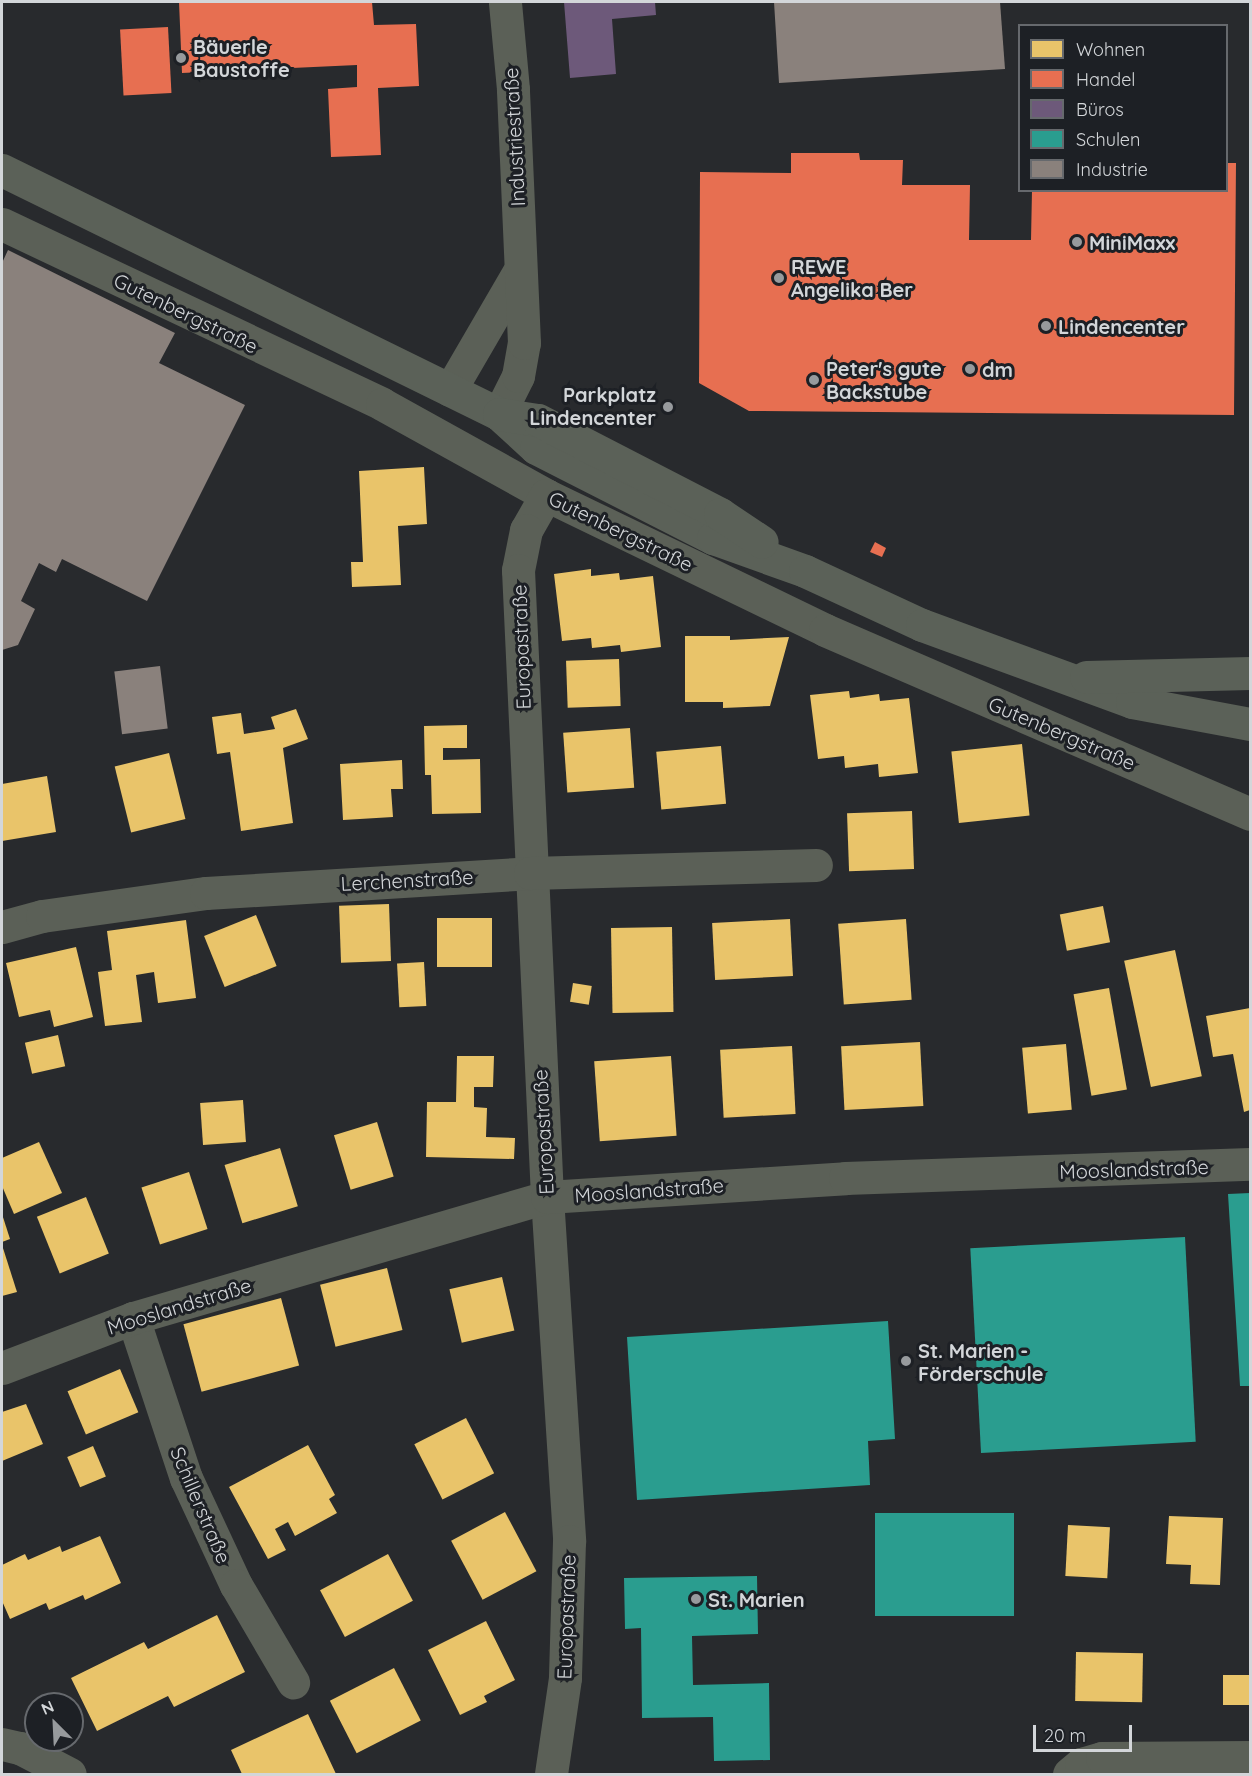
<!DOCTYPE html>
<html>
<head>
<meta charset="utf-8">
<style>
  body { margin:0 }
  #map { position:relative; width:1252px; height:1776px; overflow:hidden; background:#282a2d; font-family:Quicksand,sans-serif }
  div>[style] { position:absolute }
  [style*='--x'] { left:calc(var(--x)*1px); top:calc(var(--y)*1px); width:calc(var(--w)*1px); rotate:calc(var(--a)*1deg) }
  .homes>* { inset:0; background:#e9c46a; transform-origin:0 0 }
  .shops>* { inset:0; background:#e76f51; transform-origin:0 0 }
  .offices>* { inset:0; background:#6d597a }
  .schools>* { inset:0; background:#2a9d8f; transform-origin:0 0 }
  .industry>* { inset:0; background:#8a817c; transform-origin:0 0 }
  .minor>* { height:33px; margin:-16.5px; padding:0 16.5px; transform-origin:16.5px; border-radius:16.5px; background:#5b6057 }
  .major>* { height:33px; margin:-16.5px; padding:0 16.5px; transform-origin:16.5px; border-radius:16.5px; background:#5b6158 }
  .dots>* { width:16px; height:16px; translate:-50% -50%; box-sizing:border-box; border:3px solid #1d2025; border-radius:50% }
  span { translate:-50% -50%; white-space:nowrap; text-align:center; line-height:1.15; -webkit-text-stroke:6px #1d2025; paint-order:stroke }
  .poi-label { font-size:20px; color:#d3d6d9; font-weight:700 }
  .left { translate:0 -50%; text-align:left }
  .right { translate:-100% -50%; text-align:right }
  .street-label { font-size:20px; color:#d3d6d9 }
  .frame { position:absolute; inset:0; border:3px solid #d3d6d9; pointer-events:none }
  .legend { position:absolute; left:1018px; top:24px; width:210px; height:168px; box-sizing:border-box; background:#1d2025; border:2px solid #66696d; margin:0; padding:8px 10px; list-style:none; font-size:18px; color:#d3d6d9 }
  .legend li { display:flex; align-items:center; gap:12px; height:30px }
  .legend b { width:30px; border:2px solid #66696d }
  .north { position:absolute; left:24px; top:1692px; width:60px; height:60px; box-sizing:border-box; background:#1d2025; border:2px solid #66696d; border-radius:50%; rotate:336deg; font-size:16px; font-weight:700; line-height:24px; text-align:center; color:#d3d6d9 }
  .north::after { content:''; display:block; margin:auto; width:21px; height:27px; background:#979a9d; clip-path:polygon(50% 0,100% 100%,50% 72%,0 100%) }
  .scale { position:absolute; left:1033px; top:1725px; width:99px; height:27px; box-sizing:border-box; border:3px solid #d3d6d9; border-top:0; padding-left:8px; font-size:18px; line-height:21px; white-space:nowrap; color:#d3d6d9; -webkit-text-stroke:4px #1d2025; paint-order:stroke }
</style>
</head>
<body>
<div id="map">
  <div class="homes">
    <div style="clip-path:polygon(424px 467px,427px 524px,398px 526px,401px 585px,352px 587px,351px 562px,363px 562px,359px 471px)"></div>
    <div style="clip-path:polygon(591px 569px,591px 576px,619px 573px,620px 580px,653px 576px,661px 647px,621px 652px,620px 645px,592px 648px,591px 638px,562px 641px,554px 574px)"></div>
    <div style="clip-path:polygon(685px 636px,730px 636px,730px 640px,789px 637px,770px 706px,723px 708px,723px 702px,685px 702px)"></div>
    <div style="left:619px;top:659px;width:47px;height:53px;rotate:88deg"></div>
    <div style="clip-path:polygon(849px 691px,850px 698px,879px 694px,880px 701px,909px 698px,918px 773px,879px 777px,878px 764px,845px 768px,844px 756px,818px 759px,810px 695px)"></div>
    <div style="clip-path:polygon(296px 709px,308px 739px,283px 748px,293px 823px,241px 831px,230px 752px,217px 754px,212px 717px,241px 713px,244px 734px,275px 729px,271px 717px)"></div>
    <div style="clip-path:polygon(467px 725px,467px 748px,443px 748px,443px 760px,480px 759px,481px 813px,432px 814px,431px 775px,425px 775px,424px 726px)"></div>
    <div style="left:630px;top:728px;width:60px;height:67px;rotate:86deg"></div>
    <div style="left:1022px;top:744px;width:72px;height:71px;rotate:84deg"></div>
    <div style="left:721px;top:746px;width:58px;height:65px;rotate:85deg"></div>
    <div style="left:169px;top:753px;width:68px;height:56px;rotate:76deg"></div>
    <div style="clip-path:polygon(402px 760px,403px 789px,391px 789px,393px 817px,343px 820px,340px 764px)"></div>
    <div style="clip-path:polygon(47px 776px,56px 832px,2px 841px,2px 784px)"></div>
    <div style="left:912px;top:811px;width:58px;height:65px;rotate:88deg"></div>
    <div style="left:389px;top:904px;width:57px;height:50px;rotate:88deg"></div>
    <div style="left:1103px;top:906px;width:37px;height:44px;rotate:79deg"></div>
    <div style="left:256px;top:915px;width:55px;height:56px;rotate:68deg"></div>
    <div style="left:437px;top:918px;width:55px;height:49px"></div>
    <div style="left:790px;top:919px;width:57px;height:78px;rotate:87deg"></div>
    <div style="left:906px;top:919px;width:81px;height:68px;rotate:86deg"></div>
    <div style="clip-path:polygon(186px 920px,196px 998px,158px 1003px,154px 972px,136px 975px,142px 1022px,105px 1026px,98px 972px,112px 970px,107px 931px)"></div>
    <div style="left:672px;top:927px;width:85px;height:61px;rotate:89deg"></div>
    <div style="clip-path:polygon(76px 947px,93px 1017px,54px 1027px,50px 1010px,19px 1017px,6px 963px)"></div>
    <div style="left:1175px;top:950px;width:129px;height:52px;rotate:78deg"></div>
    <div style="left:424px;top:962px;width:44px;height:27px;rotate:87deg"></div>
    <div style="left:573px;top:983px;width:19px;height:19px;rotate:9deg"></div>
    <div style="left:1109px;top:988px;width:103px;height:36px;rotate:80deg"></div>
    <div style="clip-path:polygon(1250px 1008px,1250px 1110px,1244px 1112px,1233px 1054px,1213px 1057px,1206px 1016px)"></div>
    <div style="left:58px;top:1035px;width:32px;height:34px;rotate:77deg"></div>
    <div style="left:920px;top:1042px;width:64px;height:79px;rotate:87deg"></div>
    <div style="left:1066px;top:1044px;width:66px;height:44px;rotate:85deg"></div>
    <div style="left:792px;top:1046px;width:68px;height:72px;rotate:87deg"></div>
    <div style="clip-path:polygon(457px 1056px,494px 1056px,493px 1087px,474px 1087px,474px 1107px,487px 1108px,486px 1137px,515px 1138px,514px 1159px,426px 1157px,427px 1102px,456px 1102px)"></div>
    <div style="left:671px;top:1056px;width:80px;height:77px;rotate:86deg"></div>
    <div style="left:243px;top:1100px;width:42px;height:43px;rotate:86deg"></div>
    <div style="left:377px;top:1122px;width:57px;height:45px;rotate:73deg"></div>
    <div style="clip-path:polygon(39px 1142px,62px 1193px,14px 1214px,2px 1186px,2px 1158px)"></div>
    <div style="left:280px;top:1148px;width:61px;height:58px;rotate:73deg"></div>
    <div style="left:189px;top:1172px;width:60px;height:50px;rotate:72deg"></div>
    <div style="left:86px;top:1197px;width:61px;height:53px;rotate:68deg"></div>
    <div style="clip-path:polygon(2px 1214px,10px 1239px,2px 1242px)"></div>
    <div style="clip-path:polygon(2px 1245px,17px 1292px,2px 1296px)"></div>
    <div style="left:387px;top:1268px;width:64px;height:69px;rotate:76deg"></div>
    <div style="left:502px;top:1277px;width:55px;height:54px;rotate:77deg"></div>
    <div style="left:281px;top:1298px;width:70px;height:101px;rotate:75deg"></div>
    <div style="left:120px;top:1369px;width:47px;height:57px;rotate:67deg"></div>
    <div style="clip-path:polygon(26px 1404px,43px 1444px,2px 1461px,2px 1412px)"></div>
    <div style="left:466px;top:1418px;width:62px;height:58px;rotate:63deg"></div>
    <div style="clip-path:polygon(308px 1445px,335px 1495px,329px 1499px,337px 1513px,295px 1536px,288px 1522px,275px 1529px,286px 1550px,268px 1559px,229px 1487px)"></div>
    <div style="left:93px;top:1446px;width:33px;height:28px;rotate:67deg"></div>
    <div style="left:505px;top:1512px;width:67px;height:61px;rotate:62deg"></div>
    <div style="clip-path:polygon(1169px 1516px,1223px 1518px,1220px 1585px,1190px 1584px,1191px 1565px,1166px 1564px)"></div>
    <div style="left:1068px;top:1525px;width:42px;height:51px;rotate:3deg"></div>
    <div style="clip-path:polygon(100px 1536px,121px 1583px,85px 1600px,83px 1595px,49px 1610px,46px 1603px,10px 1619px,2px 1601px,2px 1565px,25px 1554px,28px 1560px,60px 1546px,62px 1552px)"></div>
    <div style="left:388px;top:1554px;width:53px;height:77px;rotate:62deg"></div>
    <div style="clip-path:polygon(217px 1615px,245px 1672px,174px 1707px,168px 1696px,97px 1731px,71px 1678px,144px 1642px,148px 1649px)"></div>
    <div style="clip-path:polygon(486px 1621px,515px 1680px,484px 1696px,487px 1702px,460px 1715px,428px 1650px)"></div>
    <div style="left:1076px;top:1652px;width:67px;height:49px;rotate:1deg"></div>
    <div style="left:394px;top:1668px;width:59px;height:72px;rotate:63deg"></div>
    <div style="left:1250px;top:1675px;width:30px;height:27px;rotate:90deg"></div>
    <div style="clip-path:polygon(308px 1714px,336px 1774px,242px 1774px,231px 1750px)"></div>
  </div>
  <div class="shops">
    <div style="clip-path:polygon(179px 2px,372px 2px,374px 25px,416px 24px,419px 86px,378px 88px,381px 155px,331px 157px,328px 89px,357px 87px,357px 65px,182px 73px)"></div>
    <div style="left:168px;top:27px;width:66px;height:48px;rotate:87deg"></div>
    <div style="clip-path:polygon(791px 153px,859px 153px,860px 160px,903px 160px,902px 185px,970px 185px,969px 240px,1031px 240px,1032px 190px,1226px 190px,1226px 163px,1236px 163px,1234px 415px,749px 411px,699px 383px,700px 172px,791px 173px)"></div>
    <div style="clip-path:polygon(875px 542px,886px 548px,882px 557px,870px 552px)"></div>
  </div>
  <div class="offices">
    <div style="clip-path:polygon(564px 2px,655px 2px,656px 15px,612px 19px,616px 74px,570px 78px)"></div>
  </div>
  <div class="schools">
    <div style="clip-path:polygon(1250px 1193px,1250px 1386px,1240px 1386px,1228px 1194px)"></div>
    <div style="left:1185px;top:1237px;width:205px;height:215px;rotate:87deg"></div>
    <div style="clip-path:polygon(888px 1321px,895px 1439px,868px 1441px,870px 1485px,637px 1500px,627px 1337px)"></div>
    <div style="left:875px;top:1513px;width:139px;height:103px"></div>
    <div style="clip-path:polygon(757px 1576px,758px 1634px,692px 1636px,693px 1685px,769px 1683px,770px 1760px,714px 1761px,713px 1717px,642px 1718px,641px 1628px,625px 1629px,624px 1578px)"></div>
  </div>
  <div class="industry">
    <div style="clip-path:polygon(774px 2px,1000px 2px,1005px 69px,779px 83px)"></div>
    <div style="clip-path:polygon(8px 250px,175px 333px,159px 363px,245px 405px,147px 601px,62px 559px,56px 572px,39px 563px,21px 601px,35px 609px,18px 645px,2px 650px,2px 263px)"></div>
    <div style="left:160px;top:666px;width:63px;height:46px;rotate:83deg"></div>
  </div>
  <div class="minor">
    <div style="--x:2;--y:224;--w:420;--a:25.3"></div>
    <div style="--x:382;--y:404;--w:188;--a:29"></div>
    <div style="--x:546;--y:495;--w:310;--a:25.8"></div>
    <div style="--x:825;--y:630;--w:463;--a:23.4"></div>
    <div style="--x:450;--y:390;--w:135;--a:-59.8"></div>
    <div style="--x:499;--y:414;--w:42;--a:-63.4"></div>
    <div style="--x:518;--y:376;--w:34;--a:-80"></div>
    <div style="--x:524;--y:343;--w:254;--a:-92.5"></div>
    <div style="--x:513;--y:89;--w:87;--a:-95.3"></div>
    <div style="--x:546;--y:495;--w:40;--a:119.7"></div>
    <div style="--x:526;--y:530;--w:41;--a:101.3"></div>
    <div style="--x:518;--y:570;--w:628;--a:87.35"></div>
    <div style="--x:547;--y:1197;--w:345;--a:86.3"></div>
    <div style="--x:569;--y:1541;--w:137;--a:91.7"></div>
    <div style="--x:565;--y:1678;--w:97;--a:98.3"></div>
    <div style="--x:2;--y:927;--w:41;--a:-15.4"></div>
    <div style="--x:42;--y:916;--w:166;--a:-8"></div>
    <div style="--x:206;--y:893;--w:325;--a:-3.5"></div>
    <div style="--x:530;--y:873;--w:286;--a:-1.6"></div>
    <div style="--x:133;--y:1318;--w:169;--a:71.7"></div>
    <div style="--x:186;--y:1478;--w:118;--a:65"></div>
    <div style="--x:236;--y:1585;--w:113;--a:59.6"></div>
    <div style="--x:2;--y:1368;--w:140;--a:-20.9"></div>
    <div style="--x:133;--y:1318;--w:431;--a:-16.3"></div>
    <div style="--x:547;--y:1197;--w:299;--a:-3.6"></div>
    <div style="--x:845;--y:1178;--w:405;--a:-2"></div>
    <div style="--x:2;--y:1744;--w:18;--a:13"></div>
    <div style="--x:20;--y:1748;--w:56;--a:27.5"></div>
    <div style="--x:1069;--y:1774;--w:16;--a:-40"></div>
    <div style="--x:1081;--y:1764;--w:22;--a:-16"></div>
    <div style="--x:1102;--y:1758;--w:148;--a:-0.4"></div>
  </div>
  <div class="major">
    <div style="--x:2;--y:170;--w:554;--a:26.15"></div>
    <div style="--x:499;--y:414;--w:50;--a:42.6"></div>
    <div style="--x:536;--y:448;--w:199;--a:27"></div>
    <div style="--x:713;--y:538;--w:98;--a:19.7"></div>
    <div style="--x:805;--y:571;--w:129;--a:24.8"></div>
    <div style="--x:922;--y:625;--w:224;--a:20.1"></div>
    <div style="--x:1132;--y:702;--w:120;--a:10.6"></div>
    <div style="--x:499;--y:414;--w:39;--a:9"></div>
    <div style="--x:538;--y:420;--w:205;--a:27.3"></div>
    <div style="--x:720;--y:514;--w:50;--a:33.7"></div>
    <div style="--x:1086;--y:677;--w:164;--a:-1.4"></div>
  </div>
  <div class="dots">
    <div style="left:181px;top:58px;background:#979a9d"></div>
    <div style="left:1077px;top:242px;background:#979a9d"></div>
    <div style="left:779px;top:278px;background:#979a9d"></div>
    <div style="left:1046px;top:326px;background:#979a9d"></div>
    <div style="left:970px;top:369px;background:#979a9d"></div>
    <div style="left:814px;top:380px;background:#979a9d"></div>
    <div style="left:668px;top:407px;background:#979a9d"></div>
    <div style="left:906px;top:1361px;background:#979a9d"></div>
    <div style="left:696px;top:1599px;background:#979a9d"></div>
  </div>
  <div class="poi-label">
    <span class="left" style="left:193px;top:58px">Bäuerle<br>Baustoffe</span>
    <span class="left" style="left:1089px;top:242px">MiniMaxx</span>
    <span class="left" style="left:791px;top:278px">REWE<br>Angelika Ber</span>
    <span class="left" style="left:1058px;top:326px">Lindencenter</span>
    <span class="left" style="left:826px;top:380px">Peter's gute<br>Backstube</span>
    <span class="left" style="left:982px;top:369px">dm</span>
    <span class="right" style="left:656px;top:406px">Parkplatz<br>Lindencenter</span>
    <span class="left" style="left:918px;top:1362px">St. Marien -<br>Förderschule</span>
    <span class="left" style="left:708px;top:1599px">St. Marien</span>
  </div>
  <div class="street-label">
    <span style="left:514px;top:137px;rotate:-93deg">Industriestraße</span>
    <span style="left:186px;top:313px;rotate:26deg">Gutenbergstraße</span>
    <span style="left:621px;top:531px;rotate:26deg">Gutenbergstraße</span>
    <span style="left:521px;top:647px;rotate:-92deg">Europastraße</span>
    <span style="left:1062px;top:733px;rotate:23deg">Gutenbergstraße</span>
    <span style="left:407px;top:880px;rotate:-3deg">Lerchenstraße</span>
    <span style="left:543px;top:1132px;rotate:-93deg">Europastraße</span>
    <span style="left:1134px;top:1169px;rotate:-2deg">Mooslandstraße</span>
    <span style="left:649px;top:1190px;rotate:-4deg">Mooslandstraße</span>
    <span style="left:179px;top:1306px;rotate:-17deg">Mooslandstraße</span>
    <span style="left:201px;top:1505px;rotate:67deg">Schillerstraße</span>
    <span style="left:566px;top:1617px;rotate:-88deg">Europastraße</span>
  </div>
  <div class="frame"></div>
  <ul class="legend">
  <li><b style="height:16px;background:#e9c46a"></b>Wohnen</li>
  <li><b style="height:16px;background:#e76f51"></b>Handel</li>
  <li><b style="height:16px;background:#6d597a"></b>Büros</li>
  <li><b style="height:16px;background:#2a9d8f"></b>Schulen</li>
  <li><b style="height:16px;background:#8a817c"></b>Industrie</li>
  </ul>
  <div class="north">N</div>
  <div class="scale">20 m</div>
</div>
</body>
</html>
